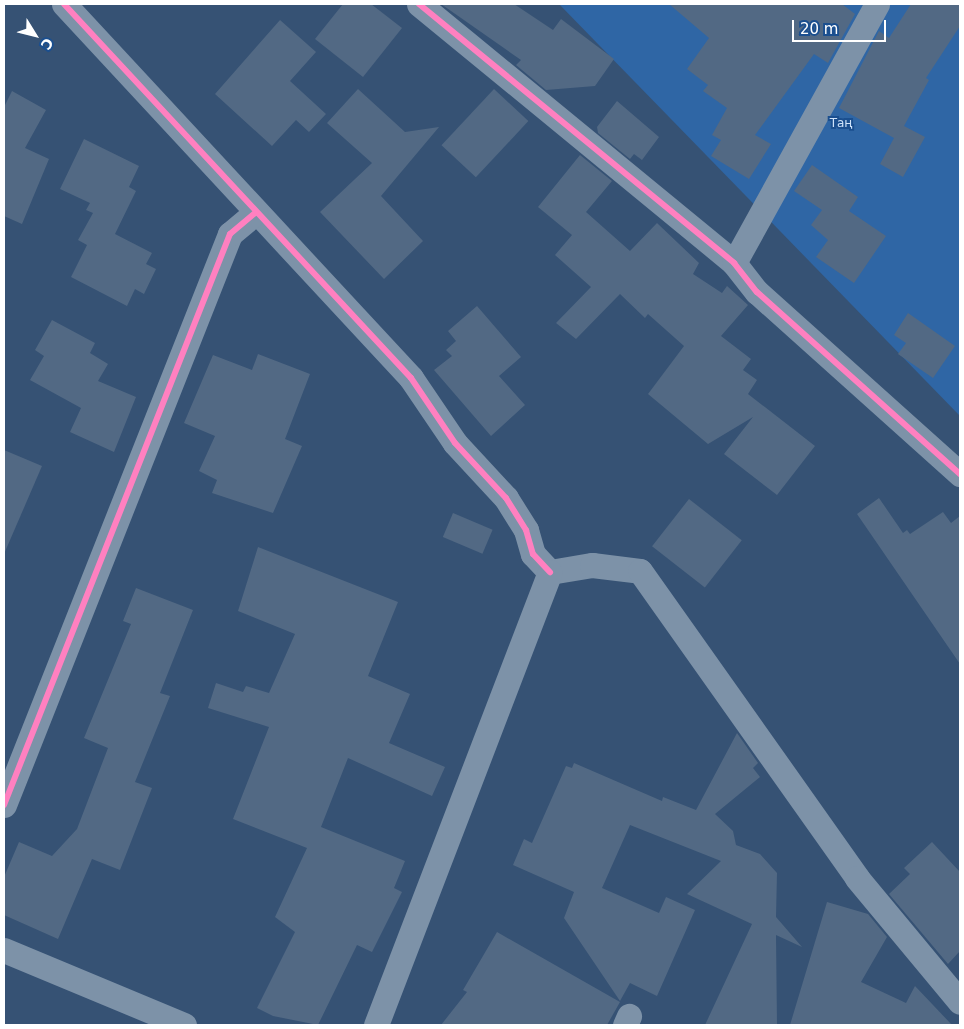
<!DOCTYPE html>
<html>
<head>
<meta charset="utf-8">
<style>
  body { margin:0 }
  #map { position:relative; width:964px; height:1029px; overflow:hidden; background:#365274; font-family:"DejaVu Sans",sans-serif }
  div>[style] { position:absolute }
  [style*='--x'] { left:calc(var(--x)*1px); top:calc(var(--y)*1px); width:calc(var(--w)*1px); rotate:calc(var(--a)*1deg) }
  .green>* { inset:0; background:#2f66a5 }
  .building>* { inset:0; background:#526984; transform-origin:0 0 }
  .street>* { height:25px; margin:-12.5px; padding:0 12.5px; transform-origin:12.5px; border-radius:12.5px; background:#7d92a8 }
  .cycleway>* { height:6px; margin:-3px; padding:0 3px; transform-origin:3px; border-radius:3px; background:#ff80c0 }
  span { translate:-50% -50%; white-space:nowrap; text-align:center; line-height:1.15; -webkit-text-stroke:4px #1b4f8f; paint-order:stroke }
  .park-label { font-size:12px; color:#cfe3fa }
  .frame { position:absolute; inset:0; border:5px solid #fff; pointer-events:none }
  .north { position:absolute; left:10px; top:10px; width:50px; height:50px; -webkit-text-stroke:4px #1b4f8f; paint-order:stroke; rotate:126deg; font-size:14px; font-weight:700; line-height:20px; text-align:center; color:#fff }
  .north::after { content:''; display:block; margin:auto; width:18px; height:22px; background:#fff; clip-path:polygon(50% 0,100% 100%,50% 72%,0 100%) }
  .scale { position:absolute; left:792px; top:20px; width:94px; height:22px; box-sizing:border-box; border:2px solid #fff; border-top:0; padding-left:6px; font-size:15px; line-height:18px; white-space:nowrap; color:#fff; -webkit-text-stroke:4px #1b4f8f; paint-order:stroke }
</style>
</head>
<body>
<div id="map">
  <div class="green">
    <div style="clip-path:polygon(559px 4px,960px 4px,960px 416px)"></div>
  </div>
  <div class="building">
    <div style="clip-path:polygon(343px 4px,371px 4px,402px 28px,363px 77px,315px 39px)"></div>
    <div style="clip-path:polygon(441px 4px,514px 4px,553px 30px,561px 19px,614px 59px,595px 86px,546px 90px,516px 65px,521px 60px)"></div>
    <div style="clip-path:polygon(669px 4px,842px 4px,855px 14px,828px 63px,814px 54px,755px 135px,771px 144px,749px 179px,711px 156px,721px 140px,712px 135px,727px 108px,703px 91px,708px 85px,687px 69px,709px 38px)"></div>
    <div style="clip-path:polygon(911px 4px,960px 4px,960px 26px,926px 78px,929px 80px,904px 126px,925px 137px,903px 177px,880px 164px,894px 138px,839px 108px,879px 31px,889px 38px)"></div>
    <div style="clip-path:polygon(280px 20px,316px 52px,290px 81px,326px 114px,309px 132px,296px 120px,272px 146px,215px 94px)"></div>
    <div style="clip-path:polygon(358px 89px,405px 132px,439px 127px,381px 196px,423px 241px,384px 279px,320px 212px,372px 163px,327px 123px)"></div>
    <div style="left:494px;top:89px;width:47px;height:77px;rotate:43deg"></div>
    <div style="clip-path:polygon(12px 91px,46px 110px,25px 148px,49px 159px,22px 224px,4px 216px,4px 107px)"></div>
    <div style="clip-path:polygon(617px 101px,659px 137px,642px 160px,634px 154px,630px 159px,598px 133px,597px 127px)"></div>
    <div style="clip-path:polygon(84px 139px,139px 166px,129px 187px,136px 191px,115px 234px,152px 253px,146px 264px,156px 269px,144px 294px,135px 289px,127px 306px,71px 277px,87px 245px,78px 240px,93px 213px,86px 210px,90px 203px,60px 189px)"></div>
    <div style="clip-path:polygon(580px 155px,612px 181px,586px 212px,630px 251px,657px 223px,699px 263px,693px 274px,722px 293px,727px 286px,748px 305px,721px 336px,751px 359px,743px 370px,757px 380px,748px 394px,815px 446px,777px 495px,724px 454px,753px 417px,708px 444px,648px 394px,684px 346px,648px 314px,645px 318px,620px 294px,576px 339px,556px 323px,591px 287px,555px 255px,572px 235px,538px 207px)"></div>
    <div style="clip-path:polygon(812px 165px,858px 197px,849px 211px,886px 236px,854px 283px,816px 257px,828px 240px,811px 225px,822px 210px,794px 191px)"></div>
    <div style="clip-path:polygon(477px 306px,521px 357px,499px 376px,525px 405px,491px 436px,434px 370px,452px 356px,446px 350px,456px 341px,448px 331px)"></div>
    <div style="clip-path:polygon(908px 313px,955px 346px,933px 378px,898px 354px,906px 343px,894px 335px)"></div>
    <div style="clip-path:polygon(52px 320px,95px 343px,90px 353px,108px 364px,98px 381px,136px 397px,114px 452px,70px 432px,81px 408px,30px 380px,44px 356px,35px 350px)"></div>
    <div style="clip-path:polygon(258px 354px,310px 374px,285px 439px,302px 446px,273px 513px,212px 493px,217px 480px,199px 471px,215px 436px,184px 423px,213px 355px,252px 370px)"></div>
    <div style="clip-path:polygon(4px 450px,42px 466px,4px 554px)"></div>
    <div style="clip-path:polygon(879px 498px,903px 533px,907px 530px,910px 534px,943px 512px,951px 523px,960px 516px,960px 664px,857px 514px)"></div>
    <div style="left:689px;top:499px;width:67px;height:60px;rotate:38deg"></div>
    <div style="left:453px;top:513px;width:43px;height:26px;rotate:23deg"></div>
    <div style="clip-path:polygon(258px 547px,398px 602px,368px 676px,410px 694px,389px 743px,445px 767px,432px 796px,348px 758px,321px 827px,405px 861px,394px 888px,402px 892px,372px 952px,357px 945px,318px 1025px,273px 1016px,257px 1008px,295px 932px,275px 917px,307px 848px,233px 819px,269px 727px,208px 708px,216px 683px,243px 692px,246px 686px,269px 693px,295px 634px,238px 611px)"></div>
    <div style="clip-path:polygon(136px 588px,193px 610px,160px 693px,170px 696px,135px 782px,152px 788px,120px 870px,92px 859px,58px 939px,4px 915px,4px 877px,19px 842px,52px 856px,77px 829px,108px 748px,84px 738px,131px 624px,123px 621px)"></div>
    <div style="clip-path:polygon(737px 733px,758px 763px,753px 768px,760px 777px,715px 814px,733px 831px,736px 845px,760px 854px,777px 873px,776px 917px,802px 947px,776px 935px,777px 1025px,705px 1025px,752px 924px,687px 894px,721px 861px,630px 825px,602px 888px,659px 913px,666px 897px,695px 910px,657px 996px,630px 983px,620px 1001px,564px 918px,574px 892px,513px 865px,524px 839px,532px 843px,566px 766px,572px 768px,574px 763px,662px 801px,663px 797px,696px 810px)"></div>
    <div style="clip-path:polygon(932px 842px,960px 872px,960px 951px,948px 964px,889px 894px,910px 874px,904px 868px)"></div>
    <div style="clip-path:polygon(827px 902px,868px 914px,887px 937px,861px 982px,906px 1003px,915px 986px,952px 1025px,790px 1025px)"></div>
    <div style="clip-path:polygon(497px 932px,620px 1002px,607px 1025px,441px 1025px,467px 992px,463px 990px)"></div>
  </div>
  <div class="street">
    <div style="--x:64;--y:4;--w:510;--a:47.14"></div>
    <div style="--x:411;--y:378;--w:78;--a:55.9"></div>
    <div style="--x:455;--y:443;--w:75;--a:47.2"></div>
    <div style="--x:506;--y:498;--w:38;--a:58"></div>
    <div style="--x:526;--y:530;--w:25;--a:74"></div>
    <div style="--x:533;--y:554;--w:25;--a:47"></div>
    <div style="--x:419;--y:4;--w:408;--a:39.4"></div>
    <div style="--x:734;--y:263;--w:37;--a:52"></div>
    <div style="--x:757;--y:292;--w:273;--a:41.9"></div>
    <div style="--x:734;--y:263;--w:296;--a:-61.1"></div>
    <div style="--x:550;--y:572;--w:43;--a:-9.5"></div>
    <div style="--x:592;--y:565;--w:48;--a:7.1"></div>
    <div style="--x:640;--y:571;--w:376;--a:54.7"></div>
    <div style="--x:857;--y:878;--w:161;--a:50.3"></div>
    <div style="--x:4;--y:805;--w:614;--a:-68.41"></div>
    <div style="--x:230;--y:234;--w:33;--a:-40"></div>
    <div style="--x:4;--y:950;--w:195;--a:22.6"></div>
    <div style="--x:376;--y:1025;--w:485;--a:-69"></div>
    <div style="--x:625;--y:1025;--w:10;--a:-66"></div>
  </div>
  <div class="cycleway">
    <div style="--x:64;--y:4;--w:510;--a:47.14"></div>
    <div style="--x:411;--y:378;--w:78;--a:55.9"></div>
    <div style="--x:455;--y:443;--w:75;--a:47.2"></div>
    <div style="--x:506;--y:498;--w:38;--a:58"></div>
    <div style="--x:526;--y:530;--w:25;--a:74"></div>
    <div style="--x:533;--y:554;--w:25;--a:47"></div>
    <div style="--x:419;--y:4;--w:408;--a:39.4"></div>
    <div style="--x:734;--y:263;--w:37;--a:52"></div>
    <div style="--x:757;--y:292;--w:273;--a:41.9"></div>
    <div style="--x:4;--y:805;--w:614;--a:-68.41"></div>
    <div style="--x:230;--y:234;--w:33;--a:-40"></div>
  </div>
  <div class="park-label">
    <span style="left:841px;top:124px">Таң</span>
  </div>
  <div class="frame"></div>
  <div class="north">С</div>
  <div class="scale">20 m</div>
</div>
</body>
</html>
